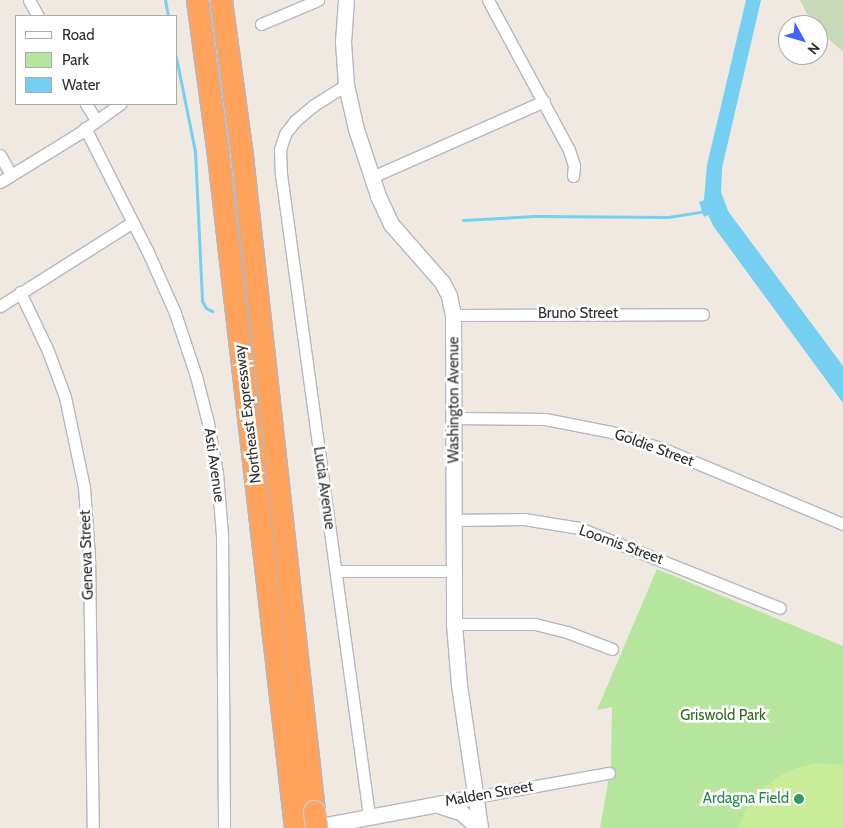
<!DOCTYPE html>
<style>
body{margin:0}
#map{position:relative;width:843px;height:828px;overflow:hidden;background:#efe9e1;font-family:Cabin,sans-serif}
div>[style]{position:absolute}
.green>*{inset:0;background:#b6e59e}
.cemetery>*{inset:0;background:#c8d9b8}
.pitch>*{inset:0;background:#c9ec9a}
.water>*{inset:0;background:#75cff0}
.stream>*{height:3px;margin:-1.5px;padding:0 1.5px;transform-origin:1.5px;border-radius:1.5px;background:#75cff0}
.roads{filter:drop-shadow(1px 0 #b4b7c1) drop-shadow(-1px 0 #b4b7c1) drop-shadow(0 1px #b4b7c1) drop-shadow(0 -1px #b4b7c1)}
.minor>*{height:11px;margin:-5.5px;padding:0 5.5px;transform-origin:5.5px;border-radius:5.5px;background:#fff}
.tertiary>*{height:15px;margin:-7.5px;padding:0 7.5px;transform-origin:7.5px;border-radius:7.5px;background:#fff}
.motorway>*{height:21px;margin:-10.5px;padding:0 10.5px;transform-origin:10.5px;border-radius:10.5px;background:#ffa35c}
.bridges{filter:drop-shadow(1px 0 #c9c9c9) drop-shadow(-1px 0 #c9c9c9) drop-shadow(0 1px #c9c9c9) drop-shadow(0 -1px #c9c9c9)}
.motorway-bridge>*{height:21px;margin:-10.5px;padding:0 10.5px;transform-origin:10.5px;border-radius:10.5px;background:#ffa35c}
.dots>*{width:14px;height:14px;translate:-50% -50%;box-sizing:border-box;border:2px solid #fff;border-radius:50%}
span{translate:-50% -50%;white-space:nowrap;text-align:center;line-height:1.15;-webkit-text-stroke:5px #fff;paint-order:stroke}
.street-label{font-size:15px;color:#2e2e2e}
.park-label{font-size:15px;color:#2c6e1b}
.leisure-label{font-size:15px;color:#27864d}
.right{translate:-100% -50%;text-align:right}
.legend{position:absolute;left:15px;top:15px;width:162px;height:90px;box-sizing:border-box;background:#fff;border:1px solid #ababab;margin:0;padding:6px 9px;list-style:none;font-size:15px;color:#2e2e2e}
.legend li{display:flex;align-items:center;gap:10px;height:25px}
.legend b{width:25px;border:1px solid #ababab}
.north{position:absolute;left:778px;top:15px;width:50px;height:50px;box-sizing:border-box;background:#fff;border:1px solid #ababab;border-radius:50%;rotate:129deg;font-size:14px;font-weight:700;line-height:20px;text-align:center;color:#2e2e2e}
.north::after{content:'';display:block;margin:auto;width:18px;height:22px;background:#4264fb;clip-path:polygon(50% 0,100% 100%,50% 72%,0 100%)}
</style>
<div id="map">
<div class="green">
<i style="clip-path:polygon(657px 569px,843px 646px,843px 828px,600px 828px,611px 766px,612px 707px,597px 710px)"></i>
</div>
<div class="cemetery">
<i style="clip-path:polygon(800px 0,843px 0,843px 52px,818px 29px,818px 25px,812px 24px)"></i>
</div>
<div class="pitch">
<i style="clip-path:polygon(817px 763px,843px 765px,843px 828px,738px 828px,747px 808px,761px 790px,778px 777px,796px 768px)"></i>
</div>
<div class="water">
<i style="clip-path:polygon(746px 0,761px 0,722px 168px,721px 192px,728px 211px,843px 366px,843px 403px,714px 227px,708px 215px,704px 217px,699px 202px,704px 200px,707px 165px)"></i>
</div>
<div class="stream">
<i style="left:165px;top:0;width:16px;rotate:79deg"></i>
<i style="left:176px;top:57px;width:96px;rotate:78.6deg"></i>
<i style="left:195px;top:151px;width:150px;rotate:87.3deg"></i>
<i style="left:202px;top:301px;width:8px;rotate:60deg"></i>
<i style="left:206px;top:308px;width:7px;rotate:27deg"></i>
<i style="left:463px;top:220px;width:72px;rotate:-3.2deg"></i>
<i style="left:535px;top:216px;width:133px;rotate:0.4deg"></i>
<i style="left:668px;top:217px;width:36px;rotate:-9deg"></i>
</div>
<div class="roads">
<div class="minor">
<i style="left:29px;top:0;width:18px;rotate:61deg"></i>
<i style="left:488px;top:0;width:170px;rotate:61.6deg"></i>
<i style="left:569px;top:150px;width:16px;rotate:72deg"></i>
<i style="left:574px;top:165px;width:11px;rotate:95deg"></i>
<i style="left:261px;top:24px;width:62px;rotate:-22.8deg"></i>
<i style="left:346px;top:85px;width:38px;rotate:148deg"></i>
<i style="left:314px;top:105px;width:25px;rotate:140deg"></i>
<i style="left:295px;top:121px;width:16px;rotate:128deg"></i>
<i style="left:285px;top:134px;width:16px;rotate:108deg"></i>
<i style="left:280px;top:149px;width:25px;rotate:88deg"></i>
<i style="left:281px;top:174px;width:640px;rotate:82.19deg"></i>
<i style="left:86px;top:104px;width:19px;rotate:58deg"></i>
<i style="left:85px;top:128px;width:137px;rotate:63.1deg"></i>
<i style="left:147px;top:250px;width:69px;rotate:66deg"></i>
<i style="left:175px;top:313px;width:66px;rotate:71.6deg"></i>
<i style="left:196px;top:376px;width:49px;rotate:75.7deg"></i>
<i style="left:208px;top:423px;width:51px;rotate:79.8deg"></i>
<i style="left:217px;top:473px;width:62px;rotate:85.4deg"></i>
<i style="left:222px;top:535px;width:293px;rotate:89.6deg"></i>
<i style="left:0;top:155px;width:23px;rotate:61deg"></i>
<i style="left:372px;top:177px;width:188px;rotate:-23.8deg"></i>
<i style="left:0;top:182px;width:92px;rotate:-31.6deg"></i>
<i style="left:78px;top:134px;width:52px;rotate:-35.5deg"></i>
<i style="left:20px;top:292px;width:65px;rotate:64.6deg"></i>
<i style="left:48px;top:351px;width:49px;rotate:69.7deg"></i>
<i style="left:65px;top:397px;width:92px;rotate:78.1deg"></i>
<i style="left:84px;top:487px;width:69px;rotate:85.9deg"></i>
<i style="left:89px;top:556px;width:272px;rotate:89.2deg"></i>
<i style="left:0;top:306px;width:157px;rotate:-32.3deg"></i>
<i style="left:453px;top:315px;width:250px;rotate:-0.2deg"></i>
<i style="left:454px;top:418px;width:91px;rotate:0.6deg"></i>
<i style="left:545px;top:419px;width:67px;rotate:11.1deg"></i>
<i style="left:611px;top:432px;width:58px;rotate:18.1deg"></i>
<i style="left:666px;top:450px;width:192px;rotate:22.7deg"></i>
<i style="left:454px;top:520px;width:70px;rotate:-0.8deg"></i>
<i style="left:524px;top:519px;width:56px;rotate:9.3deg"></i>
<i style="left:579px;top:528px;width:216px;rotate:21.7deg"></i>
<i style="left:336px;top:571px;width:118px"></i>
<i style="left:454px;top:624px;width:81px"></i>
<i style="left:535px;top:624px;width:33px;rotate:14deg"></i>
<i style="left:567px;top:632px;width:48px;rotate:20.7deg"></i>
<i style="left:475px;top:797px;width:136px;rotate:-10.2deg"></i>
</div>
<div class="tertiary">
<i style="left:346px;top:0;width:42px;rotate:94.1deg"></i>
<i style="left:343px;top:42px;width:43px;rotate:86deg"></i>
<i style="left:346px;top:85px;width:45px;rotate:77.2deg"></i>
<i style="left:356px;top:129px;width:71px;rotate:71.8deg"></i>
<i style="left:378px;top:196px;width:31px;rotate:65deg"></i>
<i style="left:391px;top:224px;width:77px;rotate:48.7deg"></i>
<i style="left:442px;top:282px;width:16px;rotate:63deg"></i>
<i style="left:449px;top:296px;width:19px;rotate:78deg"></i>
<i style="left:453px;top:315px;width:309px;rotate:89.8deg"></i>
<i style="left:454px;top:624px;width:61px;rotate:85.3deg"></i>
<i style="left:459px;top:685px;width:145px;rotate:81.6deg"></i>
<i style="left:438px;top:805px;width:25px;rotate:18deg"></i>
<i style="left:462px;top:813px;width:22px;rotate:43deg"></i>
<i style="left:310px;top:828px;width:168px;rotate:-10.6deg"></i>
</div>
<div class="motorway">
<i style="left:197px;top:0;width:157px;rotate:82.3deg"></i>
<i style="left:218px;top:156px;width:676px;rotate:83.46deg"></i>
<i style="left:221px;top:0;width:148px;rotate:82.3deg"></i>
<i style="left:241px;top:147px;width:668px;rotate:83.73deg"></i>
</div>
</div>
<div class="bridges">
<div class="motorway-bridge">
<i style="left:314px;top:811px;width:17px;rotate:83deg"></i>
</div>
</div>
<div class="dots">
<i style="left:799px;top:799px;background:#2e9e5b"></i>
</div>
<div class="street-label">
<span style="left:578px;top:314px">Bruno Street</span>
<span style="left:454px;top:400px;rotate:-90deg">Washington Avenue</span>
<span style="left:248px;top:414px;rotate:-97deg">Northeast Expressway</span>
<span style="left:654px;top:448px;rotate:20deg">Goldie Street</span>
<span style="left:214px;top:465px;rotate:82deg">Asti Avenue</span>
<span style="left:324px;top:488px;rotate:82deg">Lucia Avenue</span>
<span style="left:621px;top:545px;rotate:20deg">Loomis Street</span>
<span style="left:87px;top:555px;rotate:-92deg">Geneva Street</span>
<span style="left:489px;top:794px;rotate:-10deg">Malden Street</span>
</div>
<div class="park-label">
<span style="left:723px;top:716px">Griswold Park</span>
</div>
<div class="leisure-label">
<span class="right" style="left:789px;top:799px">Ardagna Field</span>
</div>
<ul class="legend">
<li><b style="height:6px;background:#fff"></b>Road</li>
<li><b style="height:14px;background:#b6e59e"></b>Park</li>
<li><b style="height:14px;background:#75cff0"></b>Water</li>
</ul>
<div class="north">N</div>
</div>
